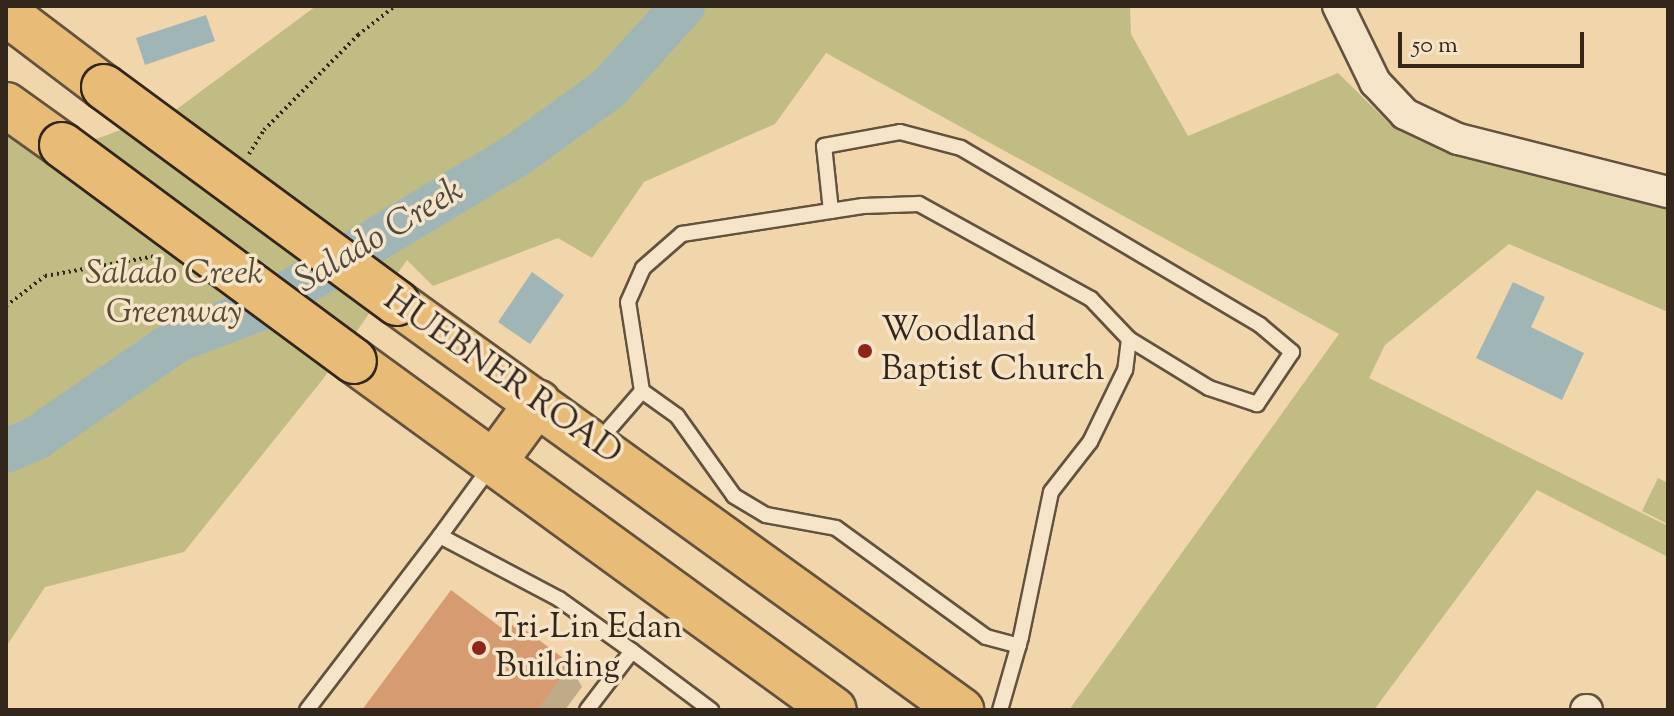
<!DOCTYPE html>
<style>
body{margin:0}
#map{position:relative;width:1674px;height:716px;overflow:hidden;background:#f1d6ac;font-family:"Sorts Mill Goudy",serif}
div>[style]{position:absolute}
.green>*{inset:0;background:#c1bc84}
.water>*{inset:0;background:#a0b6b6}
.shadow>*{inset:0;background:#0003}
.river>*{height:44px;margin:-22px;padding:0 22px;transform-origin:22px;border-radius:22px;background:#a0b6b6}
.building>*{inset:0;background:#d79b71}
.path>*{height:4px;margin-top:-2px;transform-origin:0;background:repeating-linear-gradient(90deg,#33261a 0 2px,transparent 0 6px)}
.roads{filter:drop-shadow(2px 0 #62523e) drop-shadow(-2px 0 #62523e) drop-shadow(0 2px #62523e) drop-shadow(0 -2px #62523e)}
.service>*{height:14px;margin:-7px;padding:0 7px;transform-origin:7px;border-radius:7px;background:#f6e4c9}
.minor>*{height:30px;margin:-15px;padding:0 15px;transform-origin:15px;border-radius:15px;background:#f6e4c9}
.primary>*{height:44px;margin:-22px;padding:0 22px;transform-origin:22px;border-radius:22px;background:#e8bb76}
.bridges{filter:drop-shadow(2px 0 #33261a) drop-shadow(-2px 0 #33261a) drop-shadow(0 2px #33261a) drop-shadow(0 -2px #33261a)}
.primary-bridge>*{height:44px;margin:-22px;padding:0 22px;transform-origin:22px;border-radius:22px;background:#e8bb76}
.dots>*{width:22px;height:22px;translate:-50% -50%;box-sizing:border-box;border:4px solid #f6e4c9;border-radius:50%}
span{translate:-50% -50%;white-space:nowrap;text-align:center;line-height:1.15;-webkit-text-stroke:7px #f6e4c9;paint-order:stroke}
.park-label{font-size:34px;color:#564c34;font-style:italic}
.poi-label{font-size:34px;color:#33261a}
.left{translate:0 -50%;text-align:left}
.street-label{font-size:34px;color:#33261a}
.water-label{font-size:36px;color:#4e4a41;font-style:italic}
.frame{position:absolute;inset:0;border:8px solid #33261a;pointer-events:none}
.scale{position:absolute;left:1398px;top:32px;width:186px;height:36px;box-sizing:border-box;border:4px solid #33261a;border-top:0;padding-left:10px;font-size:24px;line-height:28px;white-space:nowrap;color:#33261a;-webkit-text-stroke:6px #f6e4c9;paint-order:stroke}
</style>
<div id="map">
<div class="green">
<i style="clip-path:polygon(316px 6px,1130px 6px,1131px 34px,1188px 136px,1338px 73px,1389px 123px,1459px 148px,1668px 201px,1668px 312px,1509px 244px,1385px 345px,1369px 378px,1668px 526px,1668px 557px,1537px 490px,1374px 710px,1069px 710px,1339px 334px,826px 53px,775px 124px,644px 182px,592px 258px,558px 238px,433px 286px,407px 260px,323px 379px,184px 552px,45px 587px,6px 647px,6px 132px,45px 158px,177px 109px)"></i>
<i style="clip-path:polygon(1658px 478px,1668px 483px,1668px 524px,1642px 511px)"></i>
</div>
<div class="water">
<i style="clip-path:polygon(206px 15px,215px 41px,145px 65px,136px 38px)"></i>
<i style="clip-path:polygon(532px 272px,564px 295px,530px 344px,498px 322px)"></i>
<i style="clip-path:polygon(1513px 282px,1545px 297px,1531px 327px,1584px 353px,1562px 400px,1476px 358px)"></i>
</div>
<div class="shadow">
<i style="clip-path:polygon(508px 635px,570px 665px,582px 687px,565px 710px,365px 710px)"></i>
</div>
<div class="river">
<i style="left:6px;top:451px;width:33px;rotate:-23deg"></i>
<i style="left:36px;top:438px;width:173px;rotate:-34.6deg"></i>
<i style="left:178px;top:340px;width:90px;rotate:-20.9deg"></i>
<i style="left:262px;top:308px;width:297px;rotate:-31deg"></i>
<i style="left:517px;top:155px;width:112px;rotate:-36deg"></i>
<i style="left:608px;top:89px;width:112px;rotate:-47.9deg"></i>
</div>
<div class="building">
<i style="clip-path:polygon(451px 590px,507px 632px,515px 622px,571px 664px,537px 710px,362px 710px)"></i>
</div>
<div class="path">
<i style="left:249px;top:154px;width:28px;rotate:-58deg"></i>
<i style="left:264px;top:130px;width:134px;rotate:-45.3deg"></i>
<i style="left:358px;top:35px;width:47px;rotate:-38.1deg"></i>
<i style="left:6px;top:306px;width:49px;rotate:-37.6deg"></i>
<i style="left:45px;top:276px;width:113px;rotate:-10.2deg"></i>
</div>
<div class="roads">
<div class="service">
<i style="left:831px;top:211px;width:65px;rotate:-96.1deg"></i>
<i style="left:824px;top:146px;width:77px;rotate:-10.4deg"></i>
<i style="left:900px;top:132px;width:63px;rotate:14.7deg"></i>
<i style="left:961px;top:148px;width:347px;rotate:30.6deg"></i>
<i style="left:1260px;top:325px;width:42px;rotate:40.2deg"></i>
<i style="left:1292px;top:352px;width:63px;rotate:123.9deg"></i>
<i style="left:1257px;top:404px;width:51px;rotate:-161.6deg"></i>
<i style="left:1209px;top:388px;width:94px;rotate:-148.5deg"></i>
<i style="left:642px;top:391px;width:43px;rotate:35.5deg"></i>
<i style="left:677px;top:416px;width:98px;rotate:54.5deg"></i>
<i style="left:734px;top:496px;width:37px;rotate:31deg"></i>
<i style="left:766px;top:515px;width:71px;rotate:10.5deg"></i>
<i style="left:836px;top:528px;width:185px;rotate:36deg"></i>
<i style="left:986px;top:637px;width:34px;rotate:15deg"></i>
<i style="left:597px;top:443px;width:69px;rotate:-49.1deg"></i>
<i style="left:642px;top:391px;width:90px;rotate:-98.9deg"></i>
<i style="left:628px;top:302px;width:37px;rotate:-66deg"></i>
<i style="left:643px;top:268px;width:52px;rotate:-41.1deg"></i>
<i style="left:682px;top:234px;width:183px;rotate:-8.8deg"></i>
<i style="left:863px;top:206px;width:56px;rotate:-2deg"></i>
<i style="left:919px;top:204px;width:196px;rotate:28.9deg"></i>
<i style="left:1091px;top:299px;width:55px;rotate:46.5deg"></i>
<i style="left:1129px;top:339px;width:31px;rotate:97deg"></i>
<i style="left:1125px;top:370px;width:80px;rotate:115.9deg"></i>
<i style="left:1090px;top:442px;width:63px;rotate:128deg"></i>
<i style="left:1051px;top:492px;width:148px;rotate:101.7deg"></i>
<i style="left:1021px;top:637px;width:76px;rotate:106deg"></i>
<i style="left:491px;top:466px;width:87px;rotate:126.1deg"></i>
<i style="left:440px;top:536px;width:135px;rotate:27.9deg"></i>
<i style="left:559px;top:599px;width:90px;rotate:35.5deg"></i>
<i style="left:307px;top:710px;width:219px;rotate:-52.6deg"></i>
<i style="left:587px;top:710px;width:74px;rotate:-52.7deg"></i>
<i style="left:632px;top:651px;width:99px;rotate:36.8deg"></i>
</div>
<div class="minor">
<i style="left:1338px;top:6px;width:85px;rotate:64deg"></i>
<i style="left:1375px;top:82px;width:44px;rotate:46.8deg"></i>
<i style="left:1405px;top:114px;width:59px;rotate:25.3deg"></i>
<i style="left:1458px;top:139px;width:217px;rotate:14.2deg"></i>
<i style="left:1586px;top:710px;width:1px"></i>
</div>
<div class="primary">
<i style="left:6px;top:13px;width:123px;rotate:37.1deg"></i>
<i style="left:6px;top:105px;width:69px;rotate:35.5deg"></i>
<i style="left:397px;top:303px;width:696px;rotate:35.82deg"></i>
<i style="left:354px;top:361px;width:593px;rotate:36.02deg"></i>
<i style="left:494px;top:462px;width:74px;rotate:-53.7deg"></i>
</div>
</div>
<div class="bridges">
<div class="primary-bridge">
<i style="left:104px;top:87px;width:364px;rotate:36.4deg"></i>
<i style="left:62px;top:145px;width:363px;rotate:36.5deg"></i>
</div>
</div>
<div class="dots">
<i style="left:865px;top:351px;background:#8f2418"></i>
<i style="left:479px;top:648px;background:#8f2418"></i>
</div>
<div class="park-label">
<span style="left:174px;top:294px">Salado Creek<br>Greenway</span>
</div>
<div class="poi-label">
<span class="left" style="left:881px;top:351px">Woodland<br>Baptist Church</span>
<span class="left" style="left:495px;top:648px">Tri-Lin Edan<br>Building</span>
</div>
<div class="street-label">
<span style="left:502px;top:377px;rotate:35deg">HUEBNER ROAD</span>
</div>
<div class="water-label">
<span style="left:380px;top:237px;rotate:-31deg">Salado Creek</span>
</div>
<div class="frame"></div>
<div class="scale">50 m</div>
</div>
